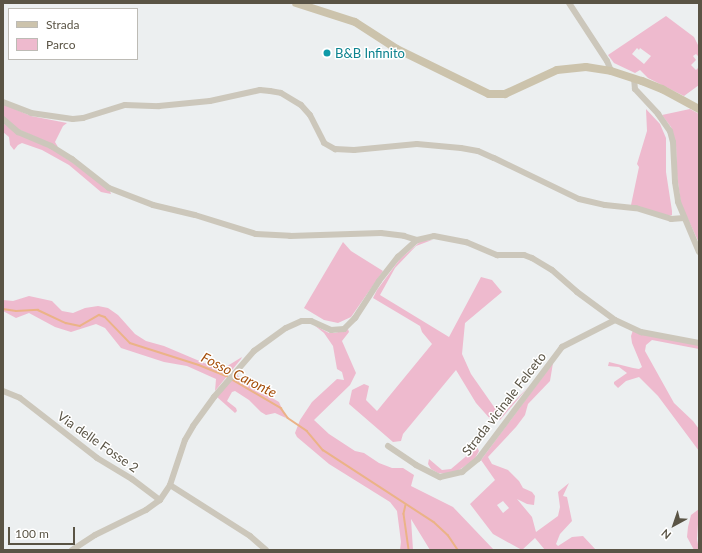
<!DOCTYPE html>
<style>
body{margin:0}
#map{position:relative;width:702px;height:553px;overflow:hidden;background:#eceff0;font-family:Lato,sans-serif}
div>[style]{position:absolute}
.green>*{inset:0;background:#eebace}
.stream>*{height:1.5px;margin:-0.75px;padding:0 0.75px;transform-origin:0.75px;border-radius:0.75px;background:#ebb387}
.minor>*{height:6px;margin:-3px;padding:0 3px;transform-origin:3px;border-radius:3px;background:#ccc7bb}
.major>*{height:8px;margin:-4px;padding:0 4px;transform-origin:4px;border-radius:4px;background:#ccc3ac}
.dots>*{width:11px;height:11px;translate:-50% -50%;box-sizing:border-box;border:2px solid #fff;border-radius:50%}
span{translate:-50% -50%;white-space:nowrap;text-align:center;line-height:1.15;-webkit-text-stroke:3px #fff;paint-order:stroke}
.culture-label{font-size:13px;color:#0d838f}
.left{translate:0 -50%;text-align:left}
.street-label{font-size:13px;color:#5a5445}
.water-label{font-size:14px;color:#a6500c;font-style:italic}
.frame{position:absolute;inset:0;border:4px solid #5a5445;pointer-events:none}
.legend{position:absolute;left:8px;top:8px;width:130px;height:52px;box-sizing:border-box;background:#fff;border:1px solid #bdbbb5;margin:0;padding:5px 7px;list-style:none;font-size:12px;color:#5a5445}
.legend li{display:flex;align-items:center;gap:8px;height:20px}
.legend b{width:20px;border:1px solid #bdbbb5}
.north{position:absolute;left:654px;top:505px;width:40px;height:40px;-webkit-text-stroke:3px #fff;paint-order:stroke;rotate:220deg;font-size:11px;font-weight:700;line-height:16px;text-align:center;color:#5a5445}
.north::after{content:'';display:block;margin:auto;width:14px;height:18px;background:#5a5445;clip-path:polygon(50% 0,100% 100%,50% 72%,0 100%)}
.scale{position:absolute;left:8px;top:527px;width:67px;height:18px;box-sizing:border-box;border:2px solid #5a5445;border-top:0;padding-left:5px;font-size:12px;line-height:14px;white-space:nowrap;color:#5a5445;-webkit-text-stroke:3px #fff;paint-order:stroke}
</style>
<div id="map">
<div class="green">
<i style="clip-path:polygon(evenodd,666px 16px,694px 37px,699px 47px,699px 57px,696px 54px,693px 56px,696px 60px,691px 65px,696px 70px,699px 67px,699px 85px,684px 96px,648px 78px,640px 70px,635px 73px,614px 63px,608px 55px,666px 16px,637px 48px,639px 50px,640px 48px,651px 56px,644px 64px,632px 54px,637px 48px)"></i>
<i style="clip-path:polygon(3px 104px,31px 116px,67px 123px,63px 126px,55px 142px,58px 147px,18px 129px,3px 116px)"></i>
<i style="clip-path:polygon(646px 109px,660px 124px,666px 138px,666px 172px,672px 211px,672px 215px,668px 216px,631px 205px,639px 167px,637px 164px,647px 131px)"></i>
<i style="clip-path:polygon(690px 109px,699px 114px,699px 243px,681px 204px,677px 175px,676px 145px,671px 127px,662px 115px)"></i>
<i style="clip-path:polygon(3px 123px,15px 132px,49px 147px,73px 163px,110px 191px,111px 194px,101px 192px,69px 165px,42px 150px,22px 143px,18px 145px,14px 150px,10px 145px,9px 137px,3px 132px)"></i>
<i style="clip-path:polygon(432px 240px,416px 246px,395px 268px,380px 295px,449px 337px,481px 277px,492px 280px,502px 292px,465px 323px,462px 354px,471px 374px,499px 414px,511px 405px,530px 385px,500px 420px,492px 421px,476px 403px,456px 370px,403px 434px,401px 441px,393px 442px,349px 404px,352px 390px,364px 384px,369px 386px,366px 400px,377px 411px,432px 344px,422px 332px,420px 326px,373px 298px,377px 290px,400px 259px,421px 241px)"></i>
<i style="clip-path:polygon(343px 242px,351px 251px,383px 271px,351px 317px,338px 323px,324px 320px,304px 308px)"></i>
<i style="clip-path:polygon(29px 296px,52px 301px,62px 311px,73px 313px,85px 308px,98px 306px,108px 308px,118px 315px,135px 334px,146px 341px,164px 346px,216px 368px,224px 368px,242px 357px,241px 359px,215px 391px,216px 379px,187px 366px,164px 362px,121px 348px,105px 328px,96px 324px,71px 332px,55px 327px,29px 313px,16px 318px,3px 311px,3px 300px,13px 301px)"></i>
<i style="clip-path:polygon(314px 325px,329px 333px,335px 333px,348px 329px,349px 332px,342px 341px,356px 373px,350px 385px,314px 420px,329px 434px,355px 451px,364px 453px,379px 463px,392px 468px,403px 468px,414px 475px,411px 486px,453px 507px,494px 550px,430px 550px,411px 519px,413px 550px,400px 550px,401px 542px,397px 511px,390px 502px,329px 464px,297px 437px,295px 433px,300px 420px,312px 402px,337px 379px,344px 380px,342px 372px,337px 369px,333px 346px,324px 333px)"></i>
<i style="clip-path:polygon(633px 330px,699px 345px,699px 349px,652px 340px,646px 345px,645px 351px,674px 403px,693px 421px,699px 429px,699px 451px,658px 396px,639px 377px,626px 381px,618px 388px,614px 384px,614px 382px,627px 373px,619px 367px,608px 366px,609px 362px,633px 368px,639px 369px,642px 367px,632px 343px,631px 336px)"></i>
<i style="clip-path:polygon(evenodd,553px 363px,550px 381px,528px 404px,525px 415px,516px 427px,488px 457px,492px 464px,508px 470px,519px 481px,523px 488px,532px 492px,535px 496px,534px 505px,527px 504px,517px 499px,532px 517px,536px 532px,558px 516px,560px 507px,558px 492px,569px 483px,563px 496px,567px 497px,572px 521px,560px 534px,556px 544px,558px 546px,572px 537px,583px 536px,596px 550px,545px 550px,535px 538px,522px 550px,493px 534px,470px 504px,495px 480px,481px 460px,553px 363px,503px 501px,509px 508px,503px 513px,497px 505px,503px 501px)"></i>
<i style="clip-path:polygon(236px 374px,246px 383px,279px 402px,286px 418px,275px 413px,266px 415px,261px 412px,249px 400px,235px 391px,232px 392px,227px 401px,236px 408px,237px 411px,235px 413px,217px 397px)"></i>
<i style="clip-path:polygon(477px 447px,479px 451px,474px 460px,456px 472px,446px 474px,438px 473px,431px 469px,428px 464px,429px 459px,442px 470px,451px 469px)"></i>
<i style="clip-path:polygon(699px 509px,697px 539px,699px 550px,694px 550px,687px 537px,688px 527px,691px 515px)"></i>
</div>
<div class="stream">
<i style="left:3px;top:309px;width:13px;rotate:9deg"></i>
<i style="left:16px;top:311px;width:22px;rotate:-3deg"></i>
<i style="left:38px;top:310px;width:31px;rotate:25deg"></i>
<i style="left:66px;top:323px;width:14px;rotate:12deg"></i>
<i style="left:80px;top:326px;width:22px;rotate:-30deg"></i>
<i style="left:99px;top:315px;width:6px;rotate:18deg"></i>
<i style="left:105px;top:317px;width:36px;rotate:46deg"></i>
<i style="left:130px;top:343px;width:72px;rotate:17.7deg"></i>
<i style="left:199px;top:365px;width:31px;rotate:22deg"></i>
<i style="left:233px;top:380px;width:56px;rotate:30.3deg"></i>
<i style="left:281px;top:408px;width:12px;rotate:55deg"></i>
<i style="left:288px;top:418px;width:23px;rotate:34deg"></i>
<i style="left:307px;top:431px;width:25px;rotate:50deg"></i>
<i style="left:323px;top:450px;width:132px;rotate:33deg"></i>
<i style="left:434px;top:522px;width:19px;rotate:43deg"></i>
<i style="left:448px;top:535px;width:18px;rotate:56deg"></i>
<i style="left:406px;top:505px;width:9px;rotate:103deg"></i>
<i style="left:404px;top:514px;width:36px;rotate:82deg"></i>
</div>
<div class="minor">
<i style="left:569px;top:3px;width:69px;rotate:56.8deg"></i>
<i style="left:607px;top:61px;width:11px;rotate:68deg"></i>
<i style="left:634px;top:78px;width:11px;rotate:85deg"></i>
<i style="left:635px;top:89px;width:34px;rotate:47deg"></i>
<i style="left:658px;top:114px;width:21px;rotate:55deg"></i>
<i style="left:670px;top:131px;width:11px;rotate:75deg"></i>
<i style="left:673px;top:142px;width:40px;rotate:87.1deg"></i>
<i style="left:675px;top:182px;width:20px;rotate:81deg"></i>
<i style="left:678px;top:202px;width:54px;rotate:67.2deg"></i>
<i style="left:3px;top:102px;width:30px;rotate:21deg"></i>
<i style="left:31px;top:113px;width:42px;rotate:8.1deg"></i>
<i style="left:73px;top:119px;width:10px;rotate:-6deg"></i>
<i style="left:83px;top:118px;width:44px;rotate:-17.2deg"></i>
<i style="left:125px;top:105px;width:34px;rotate:2deg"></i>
<i style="left:159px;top:106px;width:51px;rotate:-5.6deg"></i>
<i style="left:210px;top:101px;width:51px;rotate:-12.4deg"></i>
<i style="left:260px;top:90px;width:10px;rotate:6deg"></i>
<i style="left:270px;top:91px;width:11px;rotate:10deg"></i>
<i style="left:281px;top:93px;width:23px;rotate:31deg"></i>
<i style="left:301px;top:105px;width:13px;rotate:48deg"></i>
<i style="left:310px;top:115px;width:31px;rotate:63deg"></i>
<i style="left:324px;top:143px;width:13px;rotate:29deg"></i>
<i style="left:335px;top:149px;width:19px;rotate:3deg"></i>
<i style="left:354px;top:150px;width:63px;rotate:-5.4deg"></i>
<i style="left:417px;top:144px;width:44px;rotate:5.2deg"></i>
<i style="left:461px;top:148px;width:17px;rotate:10deg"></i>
<i style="left:478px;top:151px;width:17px;rotate:24deg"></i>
<i style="left:494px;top:158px;width:94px;rotate:25.8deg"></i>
<i style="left:579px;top:199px;width:27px;rotate:13deg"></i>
<i style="left:605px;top:205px;width:31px;rotate:6deg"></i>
<i style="left:636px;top:208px;width:37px;rotate:17deg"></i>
<i style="left:671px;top:219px;width:13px;rotate:-4deg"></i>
<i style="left:3px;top:119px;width:20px;rotate:41deg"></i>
<i style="left:18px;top:132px;width:36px;rotate:23deg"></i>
<i style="left:51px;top:146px;width:25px;rotate:32deg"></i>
<i style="left:72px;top:159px;width:47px;rotate:38.1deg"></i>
<i style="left:109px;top:188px;width:47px;rotate:21.1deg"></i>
<i style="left:153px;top:205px;width:43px;rotate:13.4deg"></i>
<i style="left:195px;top:215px;width:64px;rotate:17.3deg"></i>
<i style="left:256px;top:234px;width:34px;rotate:3deg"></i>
<i style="left:290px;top:236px;width:91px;rotate:-1.9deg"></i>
<i style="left:381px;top:233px;width:23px;rotate:7deg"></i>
<i style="left:404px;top:236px;width:14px;rotate:17deg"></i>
<i style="left:3px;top:391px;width:18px;rotate:22deg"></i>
<i style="left:20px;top:398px;width:98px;rotate:37.9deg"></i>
<i style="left:97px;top:458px;width:41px;rotate:31deg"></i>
<i style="left:132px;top:479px;width:35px;rotate:37deg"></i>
<i style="left:388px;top:446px;width:34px;rotate:34deg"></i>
<i style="left:416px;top:465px;width:27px;rotate:27deg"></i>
<i style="left:440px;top:477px;width:23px;rotate:-13deg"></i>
<i style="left:462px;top:472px;width:21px;rotate:-39deg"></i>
<i style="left:478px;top:459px;width:140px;rotate:-53.1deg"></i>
<i style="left:562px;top:347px;width:59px;rotate:-27deg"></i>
<i style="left:170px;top:485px;width:95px;rotate:32.5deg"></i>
<i style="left:250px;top:536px;width:21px;rotate:41deg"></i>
<i style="left:72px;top:550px;width:27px;rotate:-33deg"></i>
<i style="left:95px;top:535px;width:57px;rotate:-26.1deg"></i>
<i style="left:146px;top:510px;width:17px;rotate:-36deg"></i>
<i style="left:160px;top:500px;width:18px;rotate:-56deg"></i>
<i style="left:170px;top:485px;width:47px;rotate:-71.6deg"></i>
<i style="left:185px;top:440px;width:16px;rotate:-60deg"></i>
<i style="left:193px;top:426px;width:36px;rotate:-54deg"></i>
<i style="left:214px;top:397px;width:61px;rotate:-49deg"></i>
<i style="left:254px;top:351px;width:39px;rotate:-36deg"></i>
<i style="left:286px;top:328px;width:17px;rotate:-24deg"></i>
<i style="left:302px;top:321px;width:9px"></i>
<i style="left:311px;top:321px;width:22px;rotate:24deg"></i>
<i style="left:331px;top:330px;width:13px;rotate:-4deg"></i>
<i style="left:344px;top:329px;width:16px;rotate:-45deg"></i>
<i style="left:355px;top:318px;width:44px;rotate:-57deg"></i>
<i style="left:379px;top:281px;width:31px;rotate:-52deg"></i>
<i style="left:398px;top:257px;width:25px;rotate:-42deg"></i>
<i style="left:417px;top:240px;width:17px;rotate:-13deg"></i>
<i style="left:434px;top:236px;width:33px;rotate:11deg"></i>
<i style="left:466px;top:242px;width:34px;rotate:23deg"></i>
<i style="left:497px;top:255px;width:27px"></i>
<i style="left:524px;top:255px;width:9px;rotate:21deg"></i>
<i style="left:532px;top:258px;width:23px;rotate:31deg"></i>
<i style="left:552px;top:270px;width:33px;rotate:41deg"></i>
<i style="left:577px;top:292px;width:47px;rotate:36.4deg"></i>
<i style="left:615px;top:320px;width:29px;rotate:25deg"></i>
<i style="left:641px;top:332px;width:59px;rotate:10.7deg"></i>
</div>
<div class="major">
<i style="left:296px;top:3px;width:62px;rotate:17.9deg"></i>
<i style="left:355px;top:22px;width:50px;rotate:32.7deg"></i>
<i style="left:397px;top:49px;width:102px;rotate:26.1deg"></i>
<i style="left:489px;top:94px;width:16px"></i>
<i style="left:505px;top:94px;width:57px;rotate:-24.8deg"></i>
<i style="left:557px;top:70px;width:29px;rotate:-6deg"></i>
<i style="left:586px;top:67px;width:25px;rotate:9deg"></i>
<i style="left:611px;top:71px;width:33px;rotate:18deg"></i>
<i style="left:642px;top:81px;width:22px;rotate:22deg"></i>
<i style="left:662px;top:89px;width:42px;rotate:28.4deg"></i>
</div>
<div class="dots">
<i style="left:327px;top:53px;background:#0f9aa8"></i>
</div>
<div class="culture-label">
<span class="left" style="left:335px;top:53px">B&amp;B Infinito</span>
</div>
<div class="street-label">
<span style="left:504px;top:404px;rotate:-52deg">Strada vicinale Felceto</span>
<span style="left:98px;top:442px;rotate:35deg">Via delle Fosse 2</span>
</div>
<div class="water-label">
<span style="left:239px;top:375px;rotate:27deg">Fosso Caronte</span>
</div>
<div class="frame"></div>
<ul class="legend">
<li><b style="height:5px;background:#ccc3ac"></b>Strada</li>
<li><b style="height:11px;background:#eebace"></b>Parco</li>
</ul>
<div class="north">N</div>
<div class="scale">100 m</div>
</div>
